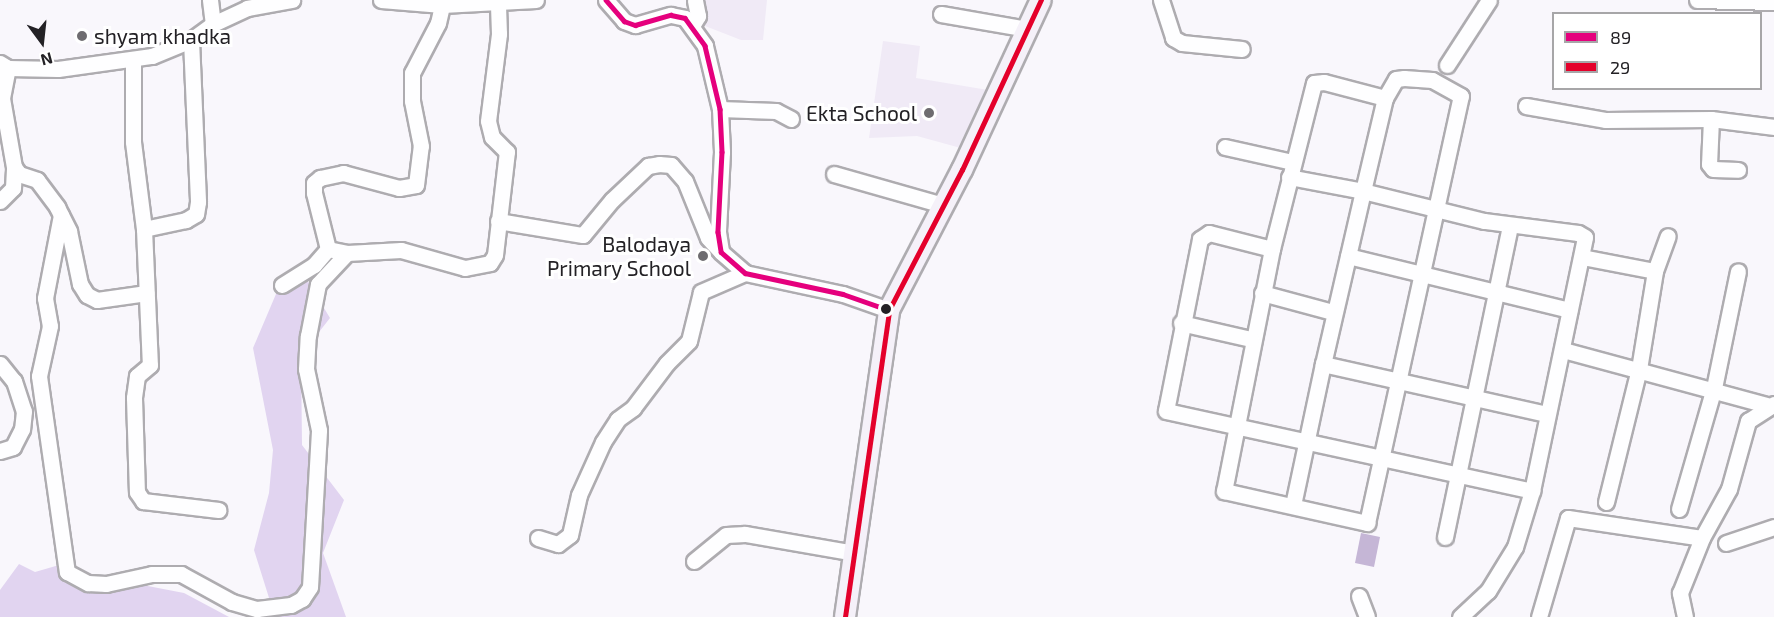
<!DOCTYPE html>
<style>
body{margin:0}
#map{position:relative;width:1774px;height:617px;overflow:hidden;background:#f9f7fc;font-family:"Exo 2",sans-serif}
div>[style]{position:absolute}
.built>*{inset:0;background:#f0eaf6}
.forest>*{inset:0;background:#e1d4f0}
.water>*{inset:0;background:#c5b6d6}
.roads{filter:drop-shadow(2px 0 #aeacb0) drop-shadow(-2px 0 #aeacb0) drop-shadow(0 2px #aeacb0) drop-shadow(0 -2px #aeacb0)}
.minor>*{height:15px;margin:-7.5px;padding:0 7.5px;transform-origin:7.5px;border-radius:7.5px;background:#fefeff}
.major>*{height:20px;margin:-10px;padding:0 10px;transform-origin:10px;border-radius:10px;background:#f5f1f9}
.bus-1>*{height:4.5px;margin:-2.25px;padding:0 2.25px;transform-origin:2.25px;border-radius:2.25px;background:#e5007d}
.bus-2>*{height:4.5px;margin:-2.25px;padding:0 2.25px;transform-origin:2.25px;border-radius:2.25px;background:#e4002b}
.dots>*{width:16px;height:16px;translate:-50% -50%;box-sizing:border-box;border:3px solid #fff;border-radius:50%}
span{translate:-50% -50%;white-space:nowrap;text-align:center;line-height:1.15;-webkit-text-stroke:6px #fff;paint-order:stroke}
.poi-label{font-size:21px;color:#232125}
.left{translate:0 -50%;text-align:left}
.right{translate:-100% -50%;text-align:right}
.legend{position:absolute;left:1552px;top:12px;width:210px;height:78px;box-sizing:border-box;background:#fff;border:2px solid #a7a6a8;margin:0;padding:8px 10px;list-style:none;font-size:18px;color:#232125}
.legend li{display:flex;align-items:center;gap:12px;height:30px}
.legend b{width:30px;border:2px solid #a7a6a8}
.north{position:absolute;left:12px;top:12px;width:60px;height:60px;-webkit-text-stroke:4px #fff;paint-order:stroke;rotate:165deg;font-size:16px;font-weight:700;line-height:24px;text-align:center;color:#232125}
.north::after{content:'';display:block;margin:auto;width:21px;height:27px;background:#232125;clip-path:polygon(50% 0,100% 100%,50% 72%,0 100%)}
</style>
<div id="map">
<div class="built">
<i style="clip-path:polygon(696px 0,767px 0,763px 40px,741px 40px,700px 24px)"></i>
<i style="clip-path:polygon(883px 41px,920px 46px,916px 78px,994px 91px,968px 150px,917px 136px,869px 138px)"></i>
</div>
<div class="forest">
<i style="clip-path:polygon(307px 280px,330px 318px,301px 355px,302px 445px,344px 500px,323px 553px,346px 617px,275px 617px,254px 550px,269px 493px,273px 450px,253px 348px,276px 294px)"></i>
<i style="clip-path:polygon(66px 563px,96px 576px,184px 593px,229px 617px,0 617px,0 590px,19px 564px,35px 572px)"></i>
</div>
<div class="water">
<i style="clip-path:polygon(1361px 533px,1380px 537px,1374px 567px,1355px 563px)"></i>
</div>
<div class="roads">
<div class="minor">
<i style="left:210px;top:0;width:24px;rotate:83deg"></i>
<i style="left:381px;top:0;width:61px;rotate:4.7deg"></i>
<i style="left:442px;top:5px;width:94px;rotate:-3deg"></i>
<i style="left:606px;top:0;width:28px;rotate:49deg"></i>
<i style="left:624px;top:21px;width:12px;rotate:20deg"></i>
<i style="left:635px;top:25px;width:37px;rotate:-16deg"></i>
<i style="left:671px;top:15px;width:14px;rotate:12deg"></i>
<i style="left:685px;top:18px;width:34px;rotate:54deg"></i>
<i style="left:705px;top:46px;width:65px;rotate:76.6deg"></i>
<i style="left:720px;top:109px;width:43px;rotate:87.3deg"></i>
<i style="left:722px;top:152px;width:80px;rotate:92.9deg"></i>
<i style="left:718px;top:232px;width:20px;rotate:81deg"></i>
<i style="left:721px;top:252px;width:32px;rotate:41deg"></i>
<i style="left:745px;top:273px;width:100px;rotate:12.1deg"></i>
<i style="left:843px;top:294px;width:49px;rotate:19.2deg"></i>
<i style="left:1161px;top:0;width:40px;rotate:72deg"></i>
<i style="left:1173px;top:38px;width:10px;rotate:29deg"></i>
<i style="left:1182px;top:43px;width:60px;rotate:5.7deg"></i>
<i style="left:1697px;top:0;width:77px;rotate:1.5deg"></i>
<i style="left:941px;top:14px;width:87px;rotate:9.9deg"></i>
<i style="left:692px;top:26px;width:12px;rotate:-59deg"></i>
<i style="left:698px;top:16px;width:16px;rotate:-101deg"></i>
<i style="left:191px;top:40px;width:162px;rotate:87.5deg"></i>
<i style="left:198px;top:202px;width:12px;rotate:99deg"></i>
<i style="left:196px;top:214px;width:12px;rotate:149deg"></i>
<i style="left:186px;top:220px;width:43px;rotate:167.9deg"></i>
<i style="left:144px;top:229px;width:136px;rotate:87.5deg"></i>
<i style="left:150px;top:365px;width:17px;rotate:140deg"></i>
<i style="left:137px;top:376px;width:22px;rotate:98deg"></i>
<i style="left:134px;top:398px;width:94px;rotate:88.2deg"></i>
<i style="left:137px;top:492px;width:11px;rotate:56deg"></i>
<i style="left:143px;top:501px;width:76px;rotate:6.8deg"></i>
<i style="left:133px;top:59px;width:83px;rotate:90deg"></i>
<i style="left:133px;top:142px;width:88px;rotate:82.8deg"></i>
<i style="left:0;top:63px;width:9px;rotate:32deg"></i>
<i style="left:8px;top:68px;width:50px;rotate:1.1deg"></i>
<i style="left:58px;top:69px;width:95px;rotate:-7.9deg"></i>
<i style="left:152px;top:56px;width:42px;rotate:-22.3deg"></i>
<i style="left:191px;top:40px;width:27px;rotate:-36deg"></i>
<i style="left:213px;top:24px;width:38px;rotate:-25deg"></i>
<i style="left:247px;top:8px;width:46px;rotate:-10.1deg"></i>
<i style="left:1447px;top:65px;width:77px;rotate:-57.1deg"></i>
<i style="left:1526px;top:106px;width:80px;rotate:10deg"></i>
<i style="left:1605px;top:120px;width:106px;rotate:-0.5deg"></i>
<i style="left:1711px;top:119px;width:64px;rotate:7.2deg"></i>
<i style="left:720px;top:109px;width:56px;rotate:2deg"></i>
<i style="left:776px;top:111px;width:17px;rotate:28deg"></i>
<i style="left:1711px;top:119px;width:45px;rotate:92.5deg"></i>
<i style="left:1709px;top:164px;width:6px;rotate:51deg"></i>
<i style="left:1713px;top:169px;width:25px;rotate:2deg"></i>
<i style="left:1225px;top:147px;width:69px;rotate:12.6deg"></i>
<i style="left:14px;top:167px;width:9px;rotate:54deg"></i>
<i style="left:19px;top:174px;width:19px;rotate:18deg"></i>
<i style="left:37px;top:180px;width:34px;rotate:53deg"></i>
<i style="left:57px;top:207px;width:27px;rotate:63deg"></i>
<i style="left:69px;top:231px;width:54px;rotate:78.3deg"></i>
<i style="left:80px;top:284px;width:13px;rotate:58deg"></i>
<i style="left:87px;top:295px;width:11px;rotate:27deg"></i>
<i style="left:97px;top:300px;width:50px;rotate:-8deg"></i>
<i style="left:834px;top:174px;width:113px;rotate:15.9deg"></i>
<i style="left:1289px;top:177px;width:75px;rotate:10.7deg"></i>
<i style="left:1363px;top:191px;width:178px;rotate:103deg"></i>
<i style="left:0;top:201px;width:18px;rotate:-45deg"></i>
<i style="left:13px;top:188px;width:21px;rotate:-87deg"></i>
<i style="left:14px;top:167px;width:70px;rotate:-99.9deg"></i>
<i style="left:2px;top:98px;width:31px;rotate:-79deg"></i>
<i style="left:61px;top:215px;width:85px;rotate:100.9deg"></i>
<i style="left:45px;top:298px;width:28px;rotate:80deg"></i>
<i style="left:50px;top:326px;width:51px;rotate:102.4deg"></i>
<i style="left:39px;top:376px;width:198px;rotate:81.9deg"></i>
<i style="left:67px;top:572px;width:24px;rotate:28deg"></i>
<i style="left:88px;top:583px;width:18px;rotate:3deg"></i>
<i style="left:106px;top:584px;width:47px;rotate:-12.3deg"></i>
<i style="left:152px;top:574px;width:29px"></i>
<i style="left:181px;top:574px;width:58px;rotate:28.8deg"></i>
<i style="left:232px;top:602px;width:26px;rotate:16deg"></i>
<i style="left:257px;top:609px;width:34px;rotate:-7deg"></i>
<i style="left:291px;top:605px;width:13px;rotate:-29deg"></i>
<i style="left:302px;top:599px;width:14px;rotate:-56deg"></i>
<i style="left:310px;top:587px;width:157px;rotate:-86.7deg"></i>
<i style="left:319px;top:430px;width:62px;rotate:-102deg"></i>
<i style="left:306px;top:369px;width:33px;rotate:-87deg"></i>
<i style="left:308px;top:336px;width:53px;rotate:-79.1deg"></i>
<i style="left:318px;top:284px;width:42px;rotate:-46.9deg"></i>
<i style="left:498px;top:221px;width:86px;rotate:9.4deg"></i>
<i style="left:583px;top:235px;width:45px;rotate:-50.4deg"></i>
<i style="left:612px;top:200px;width:50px;rotate:-43.4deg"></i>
<i style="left:648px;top:166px;width:11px;rotate:-10deg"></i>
<i style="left:659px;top:164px;width:12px;rotate:5deg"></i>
<i style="left:671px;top:165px;width:21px;rotate:49deg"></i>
<i style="left:685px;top:181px;width:61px;rotate:68deg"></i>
<i style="left:708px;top:238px;width:19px;rotate:47deg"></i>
<i style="left:328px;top:249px;width:19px;rotate:12deg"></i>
<i style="left:347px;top:253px;width:54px;rotate:-3.2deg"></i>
<i style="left:401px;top:250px;width:66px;rotate:15.7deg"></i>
<i style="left:465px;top:268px;width:25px;rotate:-11deg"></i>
<i style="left:490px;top:263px;width:9px;rotate:-58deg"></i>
<i style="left:495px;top:255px;width:104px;rotate:-83.4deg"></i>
<i style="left:507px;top:152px;width:21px;rotate:-135deg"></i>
<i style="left:492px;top:137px;width:16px;rotate:-104deg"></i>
<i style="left:488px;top:121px;width:88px;rotate:-82.8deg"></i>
<i style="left:499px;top:34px;width:30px;rotate:-92deg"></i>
<i style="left:1272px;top:249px;width:247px;rotate:101.2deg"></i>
<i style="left:1224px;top:491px;width:147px;rotate:12.6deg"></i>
<i style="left:1367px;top:523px;width:437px;rotate:-77.6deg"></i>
<i style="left:1461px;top:96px;width:33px;rotate:-151deg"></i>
<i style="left:1432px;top:80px;width:28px;rotate:-176deg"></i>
<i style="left:1404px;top:78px;width:8px;rotate:173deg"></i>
<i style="left:1396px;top:79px;width:22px;rotate:120deg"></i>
<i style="left:1348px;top:256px;width:228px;rotate:13.7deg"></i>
<i style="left:1582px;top:257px;width:74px;rotate:10.9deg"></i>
<i style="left:282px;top:285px;width:38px;rotate:-32deg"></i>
<i style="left:314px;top:265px;width:21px;rotate:-49deg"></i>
<i style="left:328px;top:249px;width:58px;rotate:-104deg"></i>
<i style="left:314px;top:193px;width:10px;rotate:-90deg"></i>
<i style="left:314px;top:183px;width:8px;rotate:-40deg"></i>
<i style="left:320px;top:178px;width:24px;rotate:-12deg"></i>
<i style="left:343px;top:173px;width:58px;rotate:15deg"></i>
<i style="left:399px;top:188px;width:17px;rotate:-10deg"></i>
<i style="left:416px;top:185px;width:39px;rotate:-83deg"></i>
<i style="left:421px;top:146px;width:46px;rotate:-101.3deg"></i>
<i style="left:412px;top:101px;width:28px;rotate:-90deg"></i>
<i style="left:412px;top:73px;width:56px;rotate:-62.5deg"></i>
<i style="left:438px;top:23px;width:18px;rotate:-77deg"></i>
<i style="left:1262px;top:293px;width:73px;rotate:15deg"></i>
<i style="left:1181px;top:323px;width:72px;rotate:12.9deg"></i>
<i style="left:1563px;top:350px;width:211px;rotate:15.1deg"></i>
<i style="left:0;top:364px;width:22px;rotate:51deg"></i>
<i style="left:14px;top:381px;width:32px;rotate:72deg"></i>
<i style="left:24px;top:411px;width:18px;rotate:96deg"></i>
<i style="left:22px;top:429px;width:20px;rotate:117deg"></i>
<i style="left:13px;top:447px;width:14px;rotate:163deg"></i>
<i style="left:1606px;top:502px;width:137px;rotate:-76.1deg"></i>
<i style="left:1639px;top:369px;width:99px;rotate:-80.7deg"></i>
<i style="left:1655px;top:271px;width:37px;rotate:-70deg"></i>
<i style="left:1293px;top:505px;width:144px;rotate:-78deg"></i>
<i style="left:1323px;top:364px;width:229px;rotate:12.6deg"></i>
<i style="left:1679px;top:509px;width:126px;rotate:-73.9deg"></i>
<i style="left:1714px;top:388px;width:119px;rotate:-78.4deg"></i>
<i style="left:1445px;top:537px;width:318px;rotate:-78.2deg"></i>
<i style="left:538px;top:538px;width:21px;rotate:17deg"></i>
<i style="left:558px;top:544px;width:15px;rotate:-37deg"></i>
<i style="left:570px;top:535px;width:41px;rotate:-77.3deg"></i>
<i style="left:579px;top:495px;width:58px;rotate:-65.6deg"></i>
<i style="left:603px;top:442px;width:27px;rotate:-57deg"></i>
<i style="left:618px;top:419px;width:19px;rotate:-36deg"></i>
<i style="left:633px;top:408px;width:56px;rotate:-52.9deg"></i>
<i style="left:667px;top:363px;width:31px;rotate:-45deg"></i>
<i style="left:689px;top:341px;width:50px;rotate:-76.2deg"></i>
<i style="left:701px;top:292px;width:48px;rotate:-23.4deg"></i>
<i style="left:1726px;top:543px;width:51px;rotate:-18.4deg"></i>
<i style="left:694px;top:561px;width:41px;rotate:-39.1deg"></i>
<i style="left:726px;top:535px;width:19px;rotate:-3deg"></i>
<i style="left:745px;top:534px;width:112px;rotate:9.8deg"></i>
<i style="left:1359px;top:596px;width:22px;rotate:69deg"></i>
<i style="left:1460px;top:617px;width:38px;rotate:-43deg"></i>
<i style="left:1488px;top:591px;width:52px;rotate:-58.5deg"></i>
<i style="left:1515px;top:547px;width:59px;rotate:-73.1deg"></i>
<i style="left:1532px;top:491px;width:259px;rotate:-78.2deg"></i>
<i style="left:1585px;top:237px;width:8px;rotate:-150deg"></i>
<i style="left:1578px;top:233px;width:95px;rotate:-172.7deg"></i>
<i style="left:1484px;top:221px;width:125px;rotate:-166.1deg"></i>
<i style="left:1363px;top:191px;width:96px;rotate:-76.7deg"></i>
<i style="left:1385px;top:98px;width:63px;rotate:-165.3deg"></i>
<i style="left:1324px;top:82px;width:10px;rotate:174deg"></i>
<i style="left:1314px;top:83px;width:171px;rotate:104.2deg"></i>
<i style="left:1272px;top:249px;width:65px;rotate:-165.7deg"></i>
<i style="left:1209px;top:233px;width:11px;rotate:146deg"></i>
<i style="left:1200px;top:239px;width:175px;rotate:101.2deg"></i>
<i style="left:1166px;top:411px;width:375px;rotate:12.3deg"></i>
<i style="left:1539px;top:617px;width:103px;rotate:-73.7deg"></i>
<i style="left:1568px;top:518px;width:135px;rotate:8.5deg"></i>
<i style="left:1702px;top:538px;width:56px;rotate:-61.1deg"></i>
<i style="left:1729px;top:489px;width:71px;rotate:-74.4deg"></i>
<i style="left:1748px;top:421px;width:31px;rotate:-33deg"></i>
<i style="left:1685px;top:617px;width:25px;rotate:-102deg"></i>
<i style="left:1680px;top:593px;width:59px;rotate:-68.2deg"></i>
</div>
<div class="major">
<i style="left:845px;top:617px;width:310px;rotate:-81.8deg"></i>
<i style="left:889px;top:310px;width:158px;rotate:-62.5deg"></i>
<i style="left:962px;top:170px;width:187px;rotate:-65.1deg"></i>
</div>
</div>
<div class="bus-1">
<i style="left:606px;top:0;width:28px;rotate:49deg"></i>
<i style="left:624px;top:21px;width:12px;rotate:20deg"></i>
<i style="left:635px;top:25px;width:37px;rotate:-16deg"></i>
<i style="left:671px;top:15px;width:14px;rotate:12deg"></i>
<i style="left:685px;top:18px;width:34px;rotate:54deg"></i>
<i style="left:705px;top:46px;width:65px;rotate:76.6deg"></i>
<i style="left:720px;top:109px;width:43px;rotate:87.3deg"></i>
<i style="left:722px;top:152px;width:80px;rotate:92.9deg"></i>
<i style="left:718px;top:232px;width:20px;rotate:81deg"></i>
<i style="left:721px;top:252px;width:32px;rotate:41deg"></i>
<i style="left:745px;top:273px;width:100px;rotate:12.1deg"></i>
<i style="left:843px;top:294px;width:49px;rotate:19.2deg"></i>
</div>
<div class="bus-2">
<i style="left:845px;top:617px;width:310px;rotate:-81.8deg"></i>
<i style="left:889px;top:310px;width:158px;rotate:-62.5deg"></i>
<i style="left:962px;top:170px;width:187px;rotate:-65.1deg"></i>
</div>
<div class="dots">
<i style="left:82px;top:36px;background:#6e6c70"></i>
<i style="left:929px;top:113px;background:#6e6c70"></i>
<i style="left:703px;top:256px;background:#6e6c70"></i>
<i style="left:886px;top:309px;background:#232125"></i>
</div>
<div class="poi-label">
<span class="left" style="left:94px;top:36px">shyam khadka</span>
<span class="right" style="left:917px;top:113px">Ekta School</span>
<span class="right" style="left:691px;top:256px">Balodaya<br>Primary School</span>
</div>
<ul class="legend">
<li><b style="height:8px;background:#e5007d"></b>89</li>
<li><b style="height:8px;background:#e4002b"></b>29</li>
</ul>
<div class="north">N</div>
</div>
